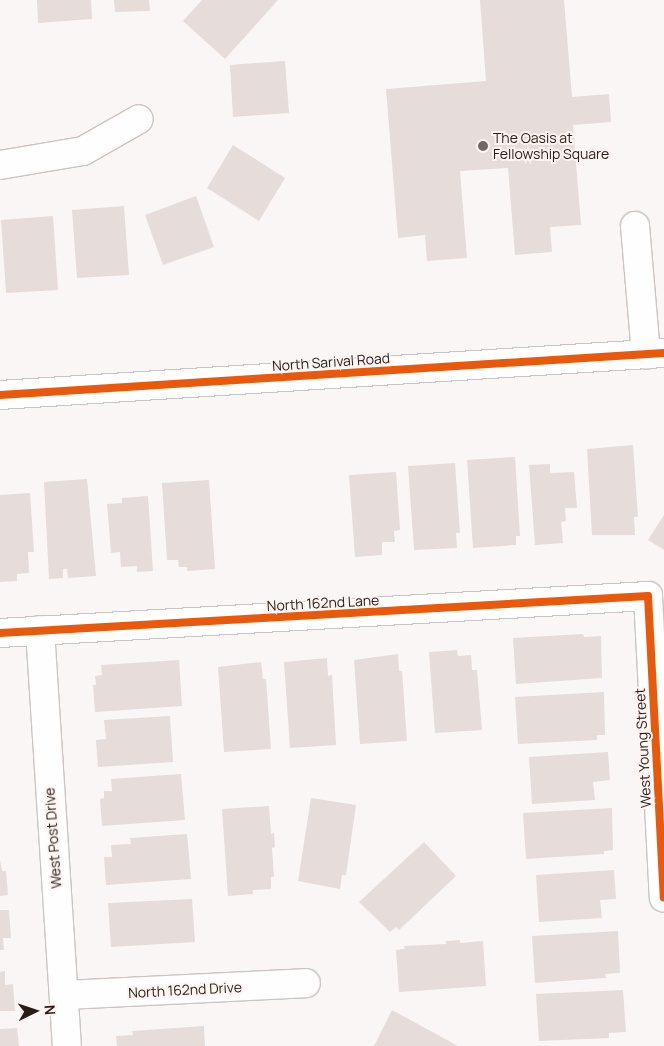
<!DOCTYPE html>
<style>
body{margin:0}
#map{position:relative;width:664px;height:1046px;overflow:hidden;background:#faf6f5;font-family:Manrope,sans-serif}
div>[style]{position:absolute}
.building>*{inset:0;background:#e6dcda}
.roads{filter:drop-shadow(1px 0 #cdc4c1) drop-shadow(-1px 0 #cdc4c1) drop-shadow(0 1px #cdc4c1) drop-shadow(0 -1px #cdc4c1)}
.minor>*{height:28px;margin:-14px;padding:0 14px;transform-origin:14px;border-radius:14px;background:#fefefe}
.major>*{height:28px;margin:-14px;padding:0 14px;transform-origin:14px;border-radius:14px;background:#fefefe}
.cycleway>*{height:8px;margin:-4px;padding:0 4px;transform-origin:4px;border-radius:4px;background:#e8590c}
.dots>*{width:14px;height:14px;translate:-50% -50%;box-sizing:border-box;border:2px solid #fdf5f2;border-radius:50%}
span{translate:-50% -50%;white-space:nowrap;text-align:center;line-height:1.15;-webkit-text-stroke:4px #fdf5f2;paint-order:stroke}
.poi-label{font-size:14px;color:#291b16}
.left{translate:0 -50%;text-align:left}
.street-label{font-size:14px;color:#291b16}
.north{position:absolute;left:10px;top:986px;width:50px;height:50px;-webkit-text-stroke:4px #fdf5f2;paint-order:stroke;rotate:86deg;font-size:14px;font-weight:700;line-height:20px;text-align:center;color:#291b16}
.north::after{content:'';display:block;margin:auto;width:18px;height:22px;background:#291b16;clip-path:polygon(50% 0,100% 100%,50% 72%,0 100%)}
</style>
<div id="map">
<div class="building">
<i style="clip-path:polygon(37px 0,91px 0,92px 19px,38px 23px)"></i>
<i style="clip-path:polygon(114px 0,149px 0,150px 11px,115px 12px)"></i>
<i style="clip-path:polygon(202px 0,278px 0,225px 59px,183px 21px)"></i>
<i style="clip-path:polygon(480px 0,564px 0,572px 97px,609px 94px,611px 122px,573px 125px,581px 225px,550px 227px,552px 252px,515px 255px,508px 168px,460px 171px,467px 258px,427px 261px,425px 235px,398px 238px,386px 89px,486px 81px)"></i>
<i style="clip-path:polygon(285px 61px,289px 113px,233px 117px,230px 65px)"></i>
<i style="clip-path:polygon(233px 145px,285px 178px,259px 221px,207px 188px)"></i>
<i style="clip-path:polygon(196px 196px,214px 247px,163px 265px,145px 215px)"></i>
<i style="clip-path:polygon(124px 206px,129px 275px,77px 278px,72px 210px)"></i>
<i style="clip-path:polygon(53px 216px,58px 290px,6px 293px,1px 220px)"></i>
<i style="clip-path:polygon(633px 445px,638px 517px,634px 517px,635px 535px,592px 535px,587px 449px)"></i>
<i style="clip-path:polygon(515px 457px,520px 536px,516px 536px,516px 545px,473px 548px,467px 460px)"></i>
<i style="clip-path:polygon(455px 463px,460px 533px,456px 533px,457px 548px,414px 550px,408px 466px)"></i>
<i style="clip-path:polygon(550px 464px,550px 473px,574px 472px,577px 508px,565px 508px,566px 521px,561px 522px,563px 543px,535px 545px,529px 465px)"></i>
<i style="clip-path:polygon(396px 472px,400px 530px,394px 531px,395px 542px,382px 542px,382px 555px,355px 557px,349px 475px)"></i>
<i style="clip-path:polygon(87px 479px,96px 576px,68px 578px,67px 569px,63px 569px,63px 578px,49px 579px,44px 482px)"></i>
<i style="clip-path:polygon(209px 480px,215px 569px,187px 571px,187px 567px,179px 567px,178px 560px,167px 560px,162px 483px)"></i>
<i style="clip-path:polygon(30px 493px,34px 552px,28px 552px,29px 573px,17px 574px,17px 581px,0 582px,0 495px)"></i>
<i style="clip-path:polygon(148px 496px,153px 571px,137px 572px,137px 566px,121px 567px,120px 552px,111px 553px,107px 504px,122px 503px,122px 498px)"></i>
<i style="clip-path:polygon(664px 515px,664px 550px,648px 540px)"></i>
<i style="clip-path:polygon(583px 634px,584px 637px,601px 636px,602px 678px,516px 684px,513px 638px)"></i>
<i style="clip-path:polygon(457px 650px,458px 656px,471px 655px,472px 670px,477px 670px,482px 730px,435px 733px,429px 652px)"></i>
<i style="clip-path:polygon(398px 654px,399px 671px,402px 671px,407px 741px,360px 744px,354px 660px)"></i>
<i style="clip-path:polygon(327px 658px,328px 676px,332px 675px,336px 745px,290px 748px,284px 662px)"></i>
<i style="clip-path:polygon(179px 660px,182px 706px,95px 712px,93px 685px,96px 685px,95px 676px,102px 675px,101px 665px)"></i>
<i style="clip-path:polygon(261px 662px,263px 679px,266px 679px,271px 749px,224px 752px,218px 667px)"></i>
<i style="clip-path:polygon(604px 692px,605px 735px,597px 735px,597px 740px,518px 744px,515px 697px)"></i>
<i style="clip-path:polygon(170px 716px,173px 762px,98px 767px,96px 740px,106px 739px,104px 720px)"></i>
<i style="clip-path:polygon(608px 752px,610px 780px,593px 782px,595px 800px,532px 804px,529px 757px)"></i>
<i style="clip-path:polygon(181px 774px,185px 820px,102px 826px,100px 799px,104px 798px,104px 791px,112px 791px,111px 779px)"></i>
<i style="clip-path:polygon(311px 798px,356px 805px,346px 875px,342px 875px,340px 889px,298px 881px)"></i>
<i style="clip-path:polygon(269px 806px,271px 834px,274px 833px,275px 847px,272px 848px,274px 877px,271px 877px,271px 889px,253px 890px,253px 894px,228px 896px,222px 809px)"></i>
<i style="clip-path:polygon(612px 808px,613px 850px,604px 851px,604px 854px,526px 859px,523px 813px)"></i>
<i style="clip-path:polygon(187px 834px,191px 879px,106px 885px,104px 857px,112px 857px,111px 845px,131px 844px,130px 838px)"></i>
<i style="clip-path:polygon(424px 842px,456px 876px,399px 930px,396px 927px,390px 932px,359px 902px)"></i>
<i style="clip-path:polygon(0 860px,2px 871px,6px 871px,8px 895px,0 896px)"></i>
<i style="clip-path:polygon(614px 870px,616px 899px,600px 900px,602px 918px,539px 922px,536px 875px)"></i>
<i style="clip-path:polygon(192px 899px,195px 942px,111px 947px,108px 903px)"></i>
<i style="clip-path:polygon(0 910px,9px 910px,11px 938px,3px 938px,4px 950px,0 950px)"></i>
<i style="clip-path:polygon(618px 931px,620px 973px,605px 974px,606px 978px,535px 983px,532px 936px)"></i>
<i style="clip-path:polygon(460px 940px,460px 943px,483px 941px,486px 986px,399px 992px,396px 950px,405px 949px,404px 946px,446px 944px,446px 941px)"></i>
<i style="clip-path:polygon(5px 971px,5px 985px,13px 984px,15px 1011px,0 1011px,0 972px)"></i>
<i style="clip-path:polygon(623px 990px,626px 1032px,609px 1033px,609px 1038px,539px 1041px,536px 994px)"></i>
<i style="clip-path:polygon(392px 1010px,458px 1046px,374px 1046px)"></i>
<i style="clip-path:polygon(204px 1026px,205px 1046px,117px 1046px,116px 1036px,133px 1035px,132px 1031px)"></i>
<i style="clip-path:polygon(17px 1028px,19px 1046px,0 1046px,0 1029px)"></i>
</div>
<div class="roads">
<div class="minor">
<i style="left:0;top:165px;width:84px;rotate:-9.6deg"></i>
<i style="left:83px;top:151px;width:64px;rotate:-29.7deg"></i>
<i style="left:635px;top:226px;width:129px;rotate:85.1deg"></i>
<i style="left:40px;top:630px;width:417px;rotate:86.3deg"></i>
<i style="left:0;top:633px;width:649px;rotate:-3.27deg"></i>
<i style="left:648px;top:596px;width:302px;rotate:87deg"></i>
<i style="left:64px;top:995px;width:242px;rotate:-2.8deg"></i>
</div>
<div class="major">
<i style="left:0;top:395px;width:665px;rotate:-3.62deg"></i>
</div>
</div>
<div class="cycleway">
<i style="left:0;top:395px;width:665px;rotate:-3.62deg"></i>
<i style="left:0;top:633px;width:649px;rotate:-3.27deg"></i>
<i style="left:648px;top:596px;width:302px;rotate:87deg"></i>
</div>
<div class="dots">
<i style="left:483px;top:146px;background:#726864"></i>
</div>
<div class="poi-label">
<span class="left" style="left:493px;top:146px">The Oasis at<br>Fellowship Square</span>
</div>
<div class="street-label">
<span style="left:331px;top:362px;rotate:-4deg">North Sarival Road</span>
<span style="left:323px;top:603px;rotate:-3deg">North 162nd Lane</span>
<span style="left:643px;top:748px;rotate:-93deg">West Young Street</span>
<span style="left:53px;top:838px;rotate:-94deg">West Post Drive</span>
<span style="left:185px;top:990px;rotate:-3deg">North 162nd Drive</span>
</div>
<div class="north">N</div>
</div>
